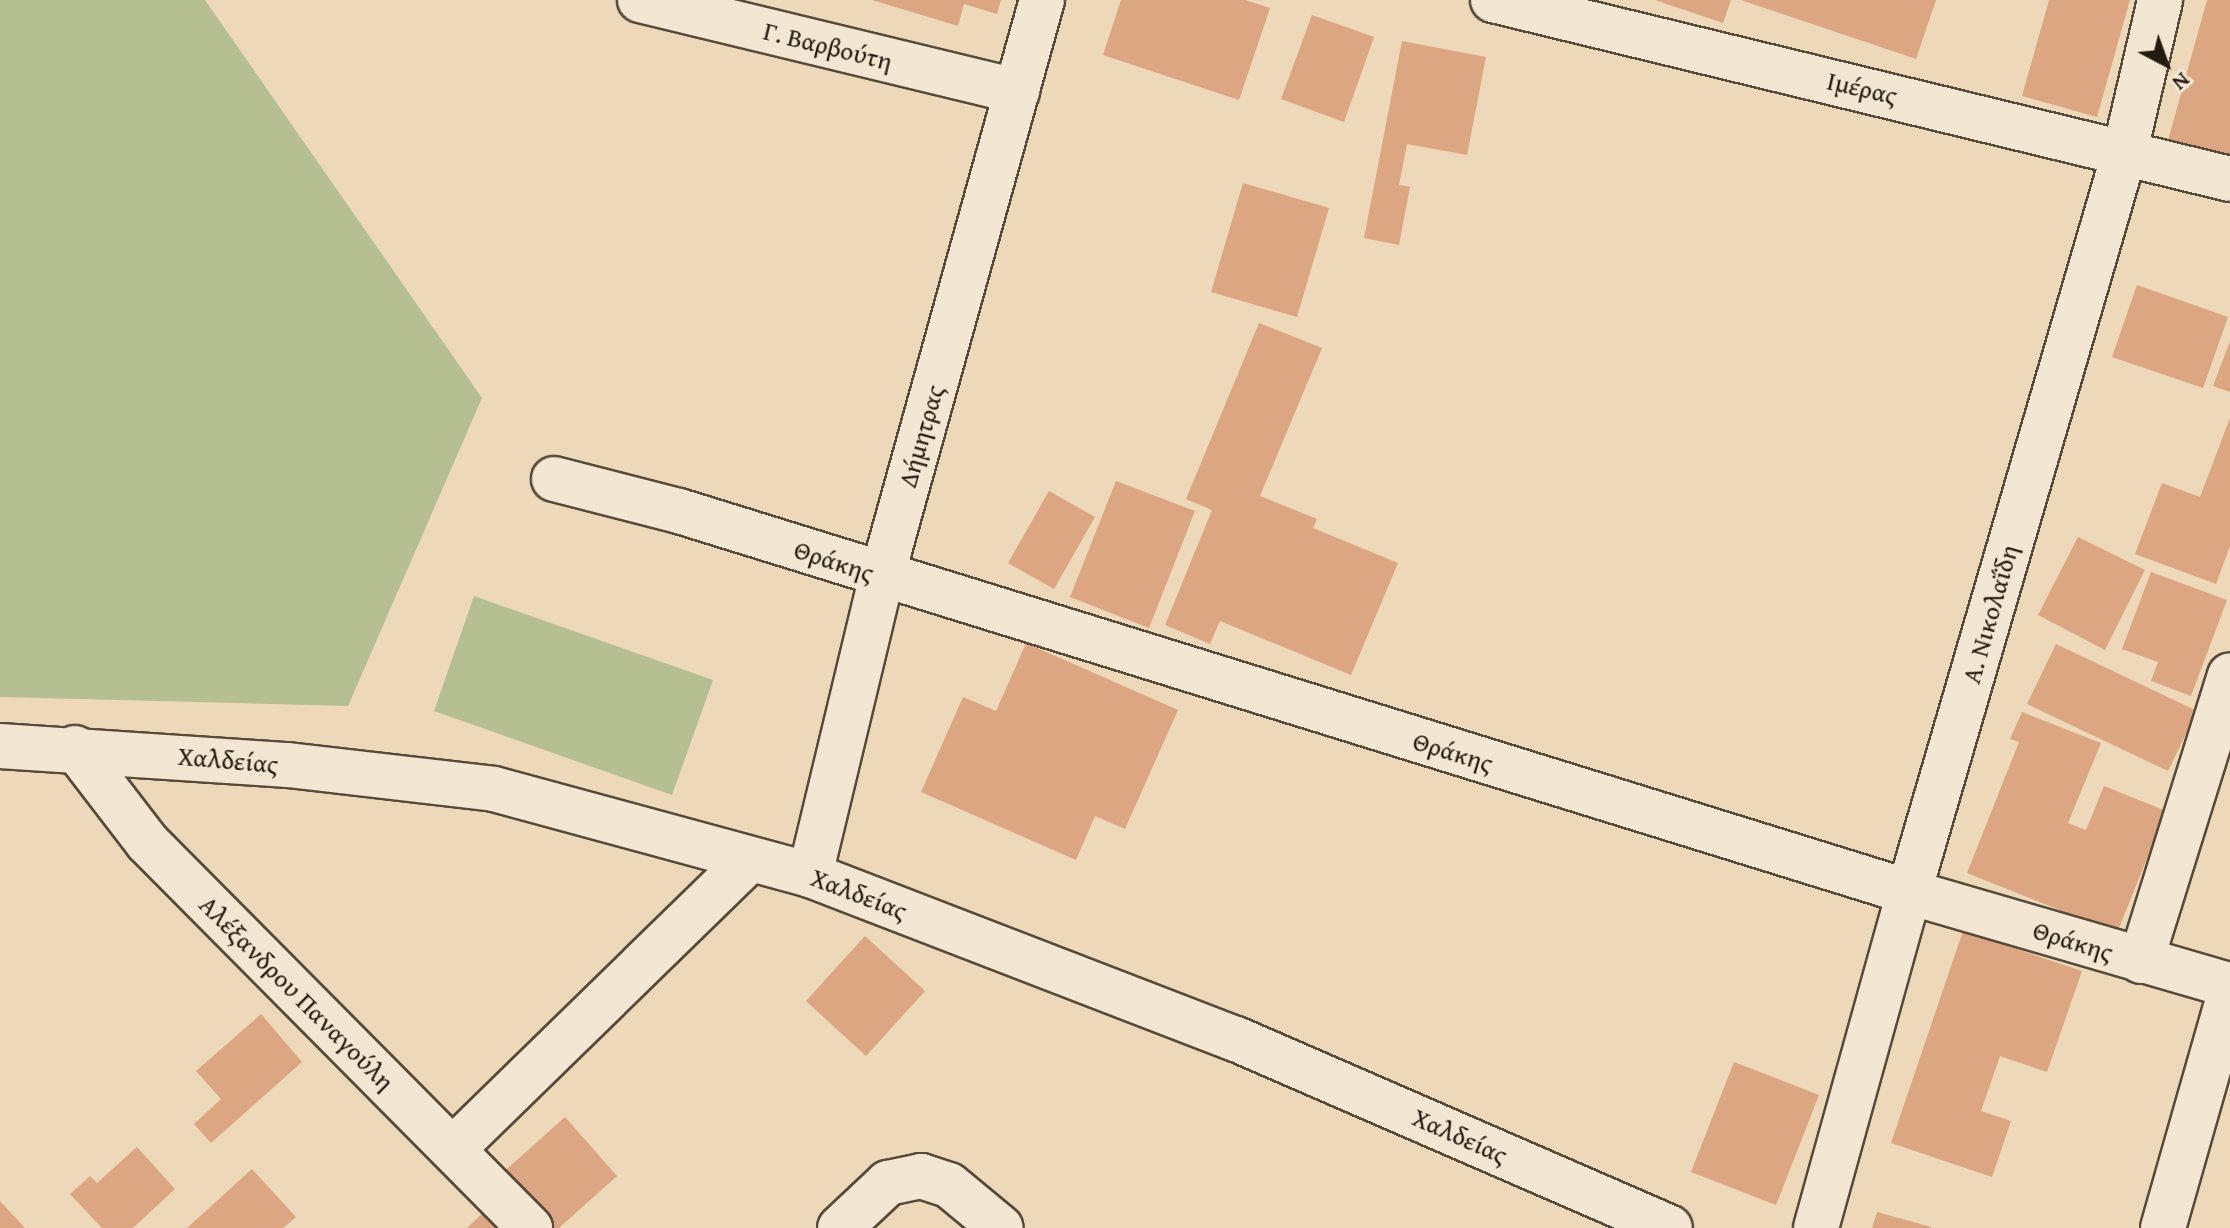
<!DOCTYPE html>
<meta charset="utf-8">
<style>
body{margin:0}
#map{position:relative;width:2230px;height:1228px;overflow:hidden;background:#edd8b9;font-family:"Gentium Book Plus",serif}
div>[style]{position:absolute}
.green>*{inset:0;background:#b5bf92}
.building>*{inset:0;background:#dba681}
.roads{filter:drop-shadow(2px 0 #564a3a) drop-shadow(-2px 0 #564a3a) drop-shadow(0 2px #564a3a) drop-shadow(0 -2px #564a3a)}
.minor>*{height:44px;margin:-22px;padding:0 22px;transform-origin:22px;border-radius:22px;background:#f3e6d2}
span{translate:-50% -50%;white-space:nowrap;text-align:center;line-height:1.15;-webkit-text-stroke:7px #f3e6d2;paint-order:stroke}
.street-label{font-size:26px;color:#231a10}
.north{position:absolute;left:2126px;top:24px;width:80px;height:80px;-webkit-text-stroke:6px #f3e6d2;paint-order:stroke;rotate:139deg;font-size:22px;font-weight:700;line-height:32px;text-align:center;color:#231a10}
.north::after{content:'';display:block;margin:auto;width:28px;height:36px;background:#231a10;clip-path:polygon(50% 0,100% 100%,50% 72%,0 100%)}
</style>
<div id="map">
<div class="green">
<i style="clip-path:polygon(0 0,205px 0,482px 398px,348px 706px,0 697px)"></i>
<i style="clip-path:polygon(474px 596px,713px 680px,672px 795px,434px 711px)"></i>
</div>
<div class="building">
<i style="clip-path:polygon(872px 0,1001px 0,997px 14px,964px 4px,958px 26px)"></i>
<i style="clip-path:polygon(1121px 0,1245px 0,1270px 8px,1239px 100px,1103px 55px)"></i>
<i style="clip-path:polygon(1655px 0,1731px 0,1723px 23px)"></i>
<i style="clip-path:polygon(1741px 0,1936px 0,1916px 59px)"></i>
<i style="clip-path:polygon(2049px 0,2130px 0,2097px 117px,2022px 96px)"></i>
<i style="clip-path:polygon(2207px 0,2230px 0,2230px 161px,2167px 144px)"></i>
<i style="clip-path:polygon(1312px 15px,1374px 37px,1344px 122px,1281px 99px)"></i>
<i style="clip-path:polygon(1402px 41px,1486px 57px,1467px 155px,1407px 144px,1399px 185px,1410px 187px,1399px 245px,1364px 238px)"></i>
<i style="clip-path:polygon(1243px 183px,1329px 208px,1297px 317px,1211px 292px)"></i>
<i style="clip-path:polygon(2137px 285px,2228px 317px,2203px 388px,2112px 357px)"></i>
<i style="clip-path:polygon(1259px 323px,1322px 348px,1260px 496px,1317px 519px,1313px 528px,1398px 563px,1351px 675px,1220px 621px,1210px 644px,1165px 625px,1212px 510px,1186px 499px)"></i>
<i style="clip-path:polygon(2230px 341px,2230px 392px,2213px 386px)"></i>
<i style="clip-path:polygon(2230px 418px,2230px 546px,2216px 584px,2135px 554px,2162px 483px,2200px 497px)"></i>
<i style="clip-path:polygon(1116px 481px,1195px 511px,1149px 628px,1070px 597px)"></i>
<i style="clip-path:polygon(1049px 491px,1095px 517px,1054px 589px,1008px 563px)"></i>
<i style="clip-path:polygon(2078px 537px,2145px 570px,2105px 650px,2038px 615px)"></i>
<i style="clip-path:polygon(2151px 572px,2227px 600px,2191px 696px,2151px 681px,2158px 662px,2122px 649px)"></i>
<i style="clip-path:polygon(1026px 643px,1178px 710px,1125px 829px,1095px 816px,1076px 860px,921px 792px,963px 697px,996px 711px)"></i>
<i style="clip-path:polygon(2056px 644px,2197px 711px,2168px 771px,2027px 704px)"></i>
<i style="clip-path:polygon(2022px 712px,2101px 743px,2068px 823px,2086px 830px,2104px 786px,2166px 811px,2117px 933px,1967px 873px,2019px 742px,2010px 739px)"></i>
<i style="clip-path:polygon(1963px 931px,2082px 971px,2047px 1072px,2000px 1056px,1981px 1111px,2011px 1121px,1992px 1177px,1891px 1143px)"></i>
<i style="clip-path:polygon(865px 936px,925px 991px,866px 1056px,806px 1001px)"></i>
<i style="clip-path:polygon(261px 1014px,302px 1062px,211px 1143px,194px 1124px,221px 1099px,196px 1071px)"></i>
<i style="clip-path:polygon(1734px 1062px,1819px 1095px,1776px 1205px,1691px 1172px)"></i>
<i style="clip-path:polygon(565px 1117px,617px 1176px,559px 1228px,545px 1228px,499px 1176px)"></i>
<i style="clip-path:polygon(137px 1147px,175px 1189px,133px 1228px,102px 1228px,70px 1194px,90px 1176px,97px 1183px)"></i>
<i style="clip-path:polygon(252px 1169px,296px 1217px,283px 1228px,187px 1228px)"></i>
<i style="clip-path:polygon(0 1201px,25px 1228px,0 1228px)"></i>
<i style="clip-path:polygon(488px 1208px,506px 1228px,467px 1228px)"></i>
<i style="clip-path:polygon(1877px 1212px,1931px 1227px,1931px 1228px,1872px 1228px)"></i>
</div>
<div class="roads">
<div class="minor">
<i style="left:640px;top:0;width:388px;rotate:13.6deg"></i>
<i style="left:1493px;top:0;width:758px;rotate:13.65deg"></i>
<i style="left:554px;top:479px;width:129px;rotate:14.4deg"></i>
<i style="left:679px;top:511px;width:1288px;rotate:17.21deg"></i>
<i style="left:1909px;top:892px;width:334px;rotate:16.2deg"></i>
<i style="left:0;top:746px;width:289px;rotate:3.8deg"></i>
<i style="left:288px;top:765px;width:207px;rotate:6.6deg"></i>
<i style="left:494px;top:789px;width:327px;rotate:15.2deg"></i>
<i style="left:810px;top:875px;width:456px;rotate:21.1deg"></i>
<i style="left:1236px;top:1039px;width:473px;rotate:23.5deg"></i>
<i style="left:75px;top:748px;width:118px;rotate:52.5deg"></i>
<i style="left:147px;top:842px;width:544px;rotate:45.22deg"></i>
<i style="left:810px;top:875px;width:308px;rotate:-76.5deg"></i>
<i style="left:882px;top:576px;width:598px;rotate:-74.48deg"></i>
<i style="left:2141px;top:961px;width:299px;rotate:-72.7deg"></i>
<i style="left:453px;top:1149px;width:415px;rotate:-44.3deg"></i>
<i style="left:840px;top:1228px;width:66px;rotate:-43.2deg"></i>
<i style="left:888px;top:1183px;width:34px;rotate:-12deg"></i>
<i style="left:921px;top:1176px;width:29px;rotate:18deg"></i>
<i style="left:949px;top:1185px;width:67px;rotate:39.6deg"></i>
<i style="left:1816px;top:1228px;width:349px;rotate:-74.5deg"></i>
<i style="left:1909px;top:892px;width:772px;rotate:-73.75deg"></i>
<i style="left:2125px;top:151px;width:155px;rotate:-76.9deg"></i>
<i style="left:2163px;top:1228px;width:244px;rotate:-74.1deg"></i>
</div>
</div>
<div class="street-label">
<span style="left:828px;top:46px;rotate:14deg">Γ. Βαρβούτη</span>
<span style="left:1862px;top:88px;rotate:13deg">Ιμέρας</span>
<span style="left:921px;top:436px;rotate:-74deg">Δήμητρας</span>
<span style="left:834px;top:561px;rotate:18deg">Θράκης</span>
<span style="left:1990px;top:614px;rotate:-74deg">Α. Νικολαΐδη</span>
<span style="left:1453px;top:752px;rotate:17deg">Θράκης</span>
<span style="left:228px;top:760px;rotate:5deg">Χαλδείας</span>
<span style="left:859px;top:894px;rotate:21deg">Χαλδείας</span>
<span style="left:2073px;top:941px;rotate:17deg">Θράκης</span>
<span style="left:297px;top:993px;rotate:45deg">Αλέξανδρου Παναγούλη</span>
<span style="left:1460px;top:1136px;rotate:24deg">Χαλδείας</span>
</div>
<div class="north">N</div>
</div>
